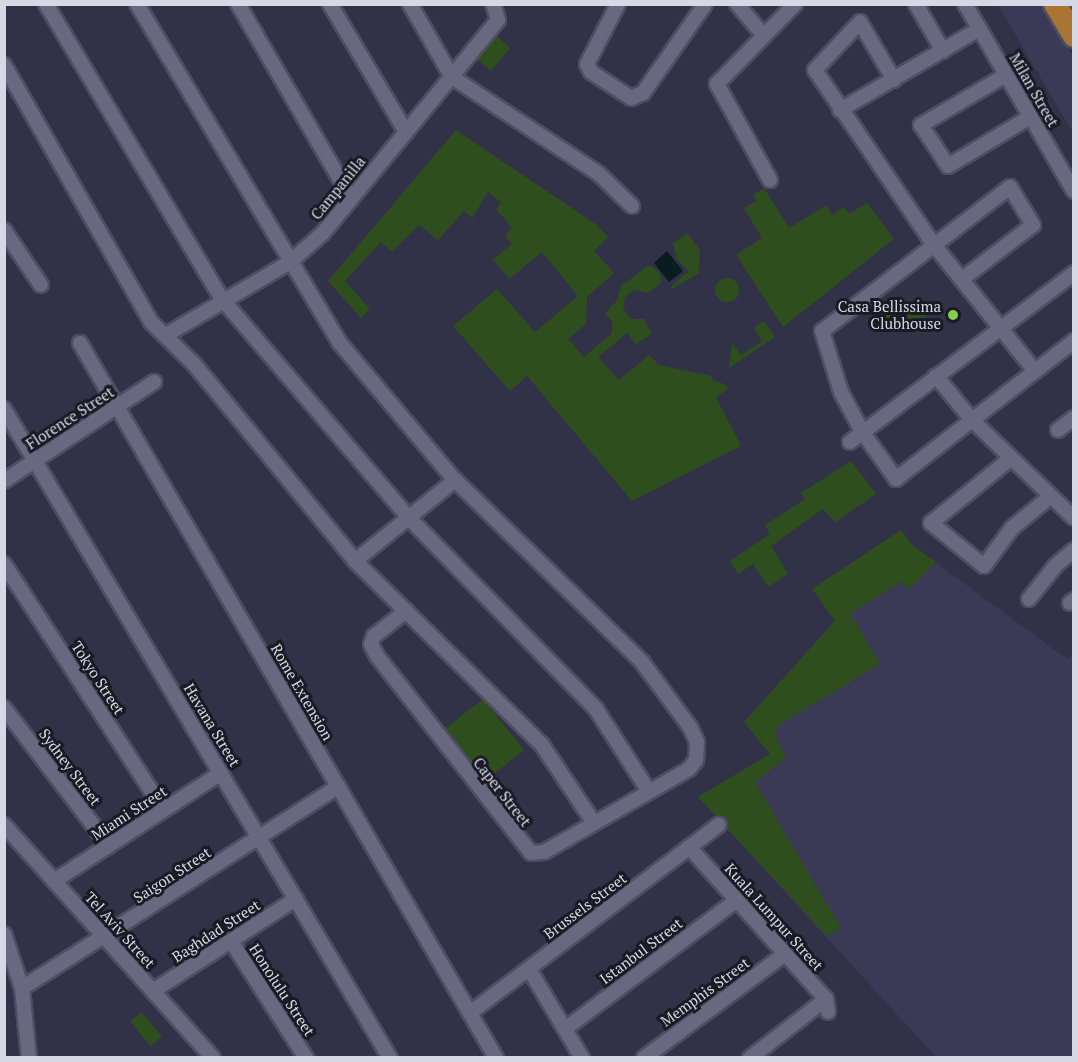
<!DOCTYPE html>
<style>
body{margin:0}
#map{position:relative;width:1078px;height:1062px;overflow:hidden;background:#313147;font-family:"PT Serif",serif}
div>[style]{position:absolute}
.built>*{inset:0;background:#3a3a57}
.green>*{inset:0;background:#2e4f1d}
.round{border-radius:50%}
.water>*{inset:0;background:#091c1e}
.roads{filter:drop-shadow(2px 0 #4f4e61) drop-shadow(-2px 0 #4f4e61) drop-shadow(0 2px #4f4e61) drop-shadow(0 -2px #4f4e61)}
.minor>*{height:14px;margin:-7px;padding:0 7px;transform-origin:7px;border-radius:7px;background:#686881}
.trunk>*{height:22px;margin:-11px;padding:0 11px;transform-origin:11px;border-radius:11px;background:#aa7432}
.dots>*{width:16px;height:16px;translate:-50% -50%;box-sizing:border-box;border:3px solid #1a1a25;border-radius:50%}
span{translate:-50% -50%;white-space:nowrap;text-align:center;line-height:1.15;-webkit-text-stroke:6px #1a1a25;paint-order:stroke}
.street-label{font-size:15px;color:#d7d8e6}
.poi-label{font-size:15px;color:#d7d8e6}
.right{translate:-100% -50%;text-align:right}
.frame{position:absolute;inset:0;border:6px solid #d7d8e6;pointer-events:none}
</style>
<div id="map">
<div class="built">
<i style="clip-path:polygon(998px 5px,1043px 5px,1073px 57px,1073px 133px)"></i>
<i style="clip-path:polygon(913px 546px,1067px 659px,1073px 655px,1073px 1057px,936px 1057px,698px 797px,770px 754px,744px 722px,874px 577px)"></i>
</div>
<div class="green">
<i style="clip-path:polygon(497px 36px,510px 48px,491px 71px,477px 59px)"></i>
<i style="clip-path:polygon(456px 130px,597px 225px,608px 237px,594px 251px,614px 273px,587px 297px,586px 324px,568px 339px,584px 357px,612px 333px,612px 321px,605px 314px,617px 300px,621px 286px,649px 265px,659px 272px,662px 282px,647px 293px,634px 290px,625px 297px,623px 309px,631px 319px,644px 319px,652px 334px,636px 344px,627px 333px,598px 357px,619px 380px,649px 355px,659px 365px,711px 376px,714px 381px,725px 384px,728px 389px,716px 397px,741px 446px,632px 501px,527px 376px,510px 391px,453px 326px,497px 289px,535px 332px,578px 296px,542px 252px,509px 279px,493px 259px,512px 244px,505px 235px,512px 228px,496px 209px,501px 202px,488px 192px,472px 218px,464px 211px,438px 240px,419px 225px,392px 252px,381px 242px,345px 281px,370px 309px,361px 318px,328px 281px)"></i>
<i style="clip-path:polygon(764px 188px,789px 228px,827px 205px,832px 215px,844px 207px,849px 214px,867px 203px,894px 239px,783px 327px,736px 255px,762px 238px,744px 208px,756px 201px,753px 195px)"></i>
<i style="clip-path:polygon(687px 233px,700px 250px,699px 273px,672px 289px,671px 286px,689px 271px,677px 259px,673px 243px)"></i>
<i class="round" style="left:715px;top:278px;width:24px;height:24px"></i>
<i style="clip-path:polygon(876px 300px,927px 306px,924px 333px,873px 327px)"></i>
<i style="clip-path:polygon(764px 321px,775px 337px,729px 368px,732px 343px,741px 355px,762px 341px,754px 328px)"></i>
<i style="clip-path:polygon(851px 461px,876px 494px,835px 522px,823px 509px,771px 546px,788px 574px,768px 587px,753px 564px,738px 574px,730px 561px,770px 534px,765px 525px,805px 499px,801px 493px)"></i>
<i style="clip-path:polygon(901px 530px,913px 546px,936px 562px,908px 590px,902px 582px,850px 613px,880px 664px,777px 726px,776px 737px,786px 758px,755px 782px,841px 928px,827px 936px,698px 797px,770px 754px,744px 722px,835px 621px,812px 589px)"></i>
<i style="clip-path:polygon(483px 699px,524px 750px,486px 780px,446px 728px)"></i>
<i style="clip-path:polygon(142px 1012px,162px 1037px,150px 1046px,130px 1021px)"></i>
</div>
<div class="water">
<i style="clip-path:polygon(667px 251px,683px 271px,669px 282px,654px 263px)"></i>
</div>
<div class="roads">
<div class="minor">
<i style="left:46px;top:4px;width:344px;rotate:59.2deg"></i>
<i style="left:222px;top:299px;width:288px;rotate:49.5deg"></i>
<i style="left:409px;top:518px;width:267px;rotate:45.6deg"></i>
<i style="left:596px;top:709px;width:96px;rotate:57.3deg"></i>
<i style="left:137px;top:4px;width:394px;rotate:59.1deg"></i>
<i style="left:339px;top:342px;width:180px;rotate:50deg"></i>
<i style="left:455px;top:480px;width:261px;rotate:44.2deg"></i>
<i style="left:642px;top:662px;width:81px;rotate:53.6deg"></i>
<i style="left:690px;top:727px;width:17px;rotate:65deg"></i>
<i style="left:697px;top:742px;width:18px;rotate:93deg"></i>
<i style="left:696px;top:760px;width:11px;rotate:128deg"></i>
<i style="left:689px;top:769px;width:167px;rotate:150.2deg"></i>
<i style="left:544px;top:852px;width:13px;rotate:176deg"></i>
<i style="left:531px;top:853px;width:250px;rotate:-128deg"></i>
<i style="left:377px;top:656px;width:13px;rotate:-117deg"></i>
<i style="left:371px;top:644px;width:9px;rotate:-69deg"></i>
<i style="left:374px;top:636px;width:41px;rotate:-38deg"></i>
<i style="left:238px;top:4px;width:225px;rotate:59.8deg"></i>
<i style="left:330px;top:4px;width:149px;rotate:59.3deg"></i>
<i style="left:410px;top:4px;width:84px;rotate:60.1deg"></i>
<i style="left:452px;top:77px;width:176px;rotate:33.4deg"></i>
<i style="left:599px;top:174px;width:46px;rotate:44.1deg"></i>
<i style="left:618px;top:4px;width:68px;rotate:117.3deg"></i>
<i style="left:587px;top:64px;width:9px;rotate:63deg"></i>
<i style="left:591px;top:72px;width:48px;rotate:33deg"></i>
<i style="left:631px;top:98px;width:13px;rotate:-23deg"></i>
<i style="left:643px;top:93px;width:108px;rotate:-55.1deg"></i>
<i style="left:737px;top:4px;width:42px;rotate:49.8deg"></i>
<i style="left:916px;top:4px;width:54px;rotate:60.1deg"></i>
<i style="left:965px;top:4px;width:216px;rotate:59.8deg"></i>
<i style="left:4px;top:65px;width:296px;rotate:60.2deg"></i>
<i style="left:151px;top:322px;width:60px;rotate:44.3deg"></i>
<i style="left:194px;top:364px;width:254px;rotate:50.7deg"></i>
<i style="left:355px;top:561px;width:262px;rotate:44.5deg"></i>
<i style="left:542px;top:745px;width:94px;rotate:56.3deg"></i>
<i style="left:1006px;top:75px;width:99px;rotate:149.5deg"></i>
<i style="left:921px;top:125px;width:49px;rotate:56.6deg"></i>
<i style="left:948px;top:166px;width:96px;rotate:-30.9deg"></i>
<i style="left:894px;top:80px;width:67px;rotate:-120.4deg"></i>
<i style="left:860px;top:22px;width:66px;rotate:133.2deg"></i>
<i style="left:815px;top:70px;width:212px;rotate:55.8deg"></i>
<i style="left:934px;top:245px;width:161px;rotate:51.3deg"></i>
<i style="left:840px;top:110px;width:161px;rotate:-30.2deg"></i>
<i style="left:770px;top:180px;width:110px;rotate:-118.9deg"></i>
<i style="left:717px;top:84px;width:112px;rotate:-45.7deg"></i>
<i style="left:4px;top:230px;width:66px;rotate:56.1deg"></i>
<i style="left:962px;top:279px;width:89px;rotate:-37.3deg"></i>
<i style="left:1033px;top:225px;width:44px;rotate:-121.2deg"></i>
<i style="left:1010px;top:187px;width:237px;rotate:142.5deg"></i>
<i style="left:822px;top:331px;width:64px;rotate:72.7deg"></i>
<i style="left:841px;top:392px;width:47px;rotate:61.8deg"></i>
<i style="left:863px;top:433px;width:57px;rotate:54.3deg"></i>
<i style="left:896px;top:479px;width:225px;rotate:-37.8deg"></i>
<i style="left:166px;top:335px;width:144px;rotate:-30.5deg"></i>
<i style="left:290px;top:262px;width:44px;rotate:-41.3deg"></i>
<i style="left:323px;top:233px;width:276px;rotate:-50.6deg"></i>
<i style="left:498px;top:20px;width:17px;rotate:-107deg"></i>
<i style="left:80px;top:343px;width:827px;rotate:59.81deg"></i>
<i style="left:936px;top:376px;width:57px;rotate:50.7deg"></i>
<i style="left:972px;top:420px;width:141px;rotate:43.9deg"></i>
<i style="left:4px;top:409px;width:755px;rotate:59.26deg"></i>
<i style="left:1058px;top:430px;width:20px;rotate:-37deg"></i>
<i style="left:850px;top:442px;width:281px;rotate:-37deg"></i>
<i style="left:1010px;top:459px;width:102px;rotate:141deg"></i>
<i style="left:931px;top:523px;width:68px;rotate:39.1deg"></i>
<i style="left:984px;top:566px;width:47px;rotate:-53.6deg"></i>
<i style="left:1012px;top:528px;width:50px;rotate:-39.4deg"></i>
<i style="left:4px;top:481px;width:180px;rotate:-33.4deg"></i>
<i style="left:355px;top:561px;width:129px;rotate:-39deg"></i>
<i style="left:4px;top:564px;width:293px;rotate:57deg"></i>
<i style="left:1029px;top:599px;width:43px;rotate:-51.5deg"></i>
<i style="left:1056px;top:565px;width:23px;rotate:-40deg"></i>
<i style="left:1070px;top:603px;width:5px;rotate:-37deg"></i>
<i style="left:4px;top:708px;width:173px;rotate:52.7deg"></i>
<i style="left:4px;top:825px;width:313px;rotate:48.1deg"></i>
<i style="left:689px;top:847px;width:205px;rotate:48deg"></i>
<i style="left:826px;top:999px;width:13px;rotate:81deg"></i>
<i style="left:54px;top:881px;width:199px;rotate:-32.9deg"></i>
<i style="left:4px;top:934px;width:57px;rotate:71.6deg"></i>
<i style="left:22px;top:988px;width:70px;rotate:84.3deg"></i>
<i style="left:231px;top:941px;width:139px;rotate:57.3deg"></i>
<i style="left:529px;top:969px;width:104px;rotate:59.2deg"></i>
<i style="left:22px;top:988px;width:375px;rotate:-32.5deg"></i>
<i style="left:153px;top:991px;width:170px;rotate:-32.8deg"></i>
<i style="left:470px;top:1013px;width:312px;rotate:-37.1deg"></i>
<i style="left:565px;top:1029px;width:215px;rotate:-36.9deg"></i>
<i style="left:644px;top:1058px;width:175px;rotate:-36.4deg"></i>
<i style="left:750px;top:1058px;width:96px;rotate:-37.8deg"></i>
</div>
<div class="trunk">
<i style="left:1055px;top:4px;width:37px;rotate:59deg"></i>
</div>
</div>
<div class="dots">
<i style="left:953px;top:315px;background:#83d04e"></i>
</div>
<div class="street-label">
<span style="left:1034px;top:90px;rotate:60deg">Milan Street</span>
<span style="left:338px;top:188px;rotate:-51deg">Campanilla</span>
<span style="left:70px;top:418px;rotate:-33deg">Florence Street</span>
<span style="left:98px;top:678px;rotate:57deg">Tokyo Street</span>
<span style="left:302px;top:692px;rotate:60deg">Rome Extension</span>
<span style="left:212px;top:725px;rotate:59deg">Havana Street</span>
<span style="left:70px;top:767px;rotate:53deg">Sydney Street</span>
<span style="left:502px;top:792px;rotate:52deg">Caper Street</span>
<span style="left:129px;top:813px;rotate:-33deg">Miami Street</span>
<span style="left:172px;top:875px;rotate:-33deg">Saigon Street</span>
<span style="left:585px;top:906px;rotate:-37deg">Brussels Street</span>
<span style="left:774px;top:917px;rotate:48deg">Kuala Lumpur Street</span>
<span style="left:120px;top:930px;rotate:48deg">Tel Aviv Street</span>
<span style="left:216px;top:931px;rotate:-33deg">Baghdad Street</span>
<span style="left:641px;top:951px;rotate:-37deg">Istanbul Street</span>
<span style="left:282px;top:990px;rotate:57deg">Honolulu Street</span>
<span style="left:705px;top:992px;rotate:-36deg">Memphis Street</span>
</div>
<div class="poi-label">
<span class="right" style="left:941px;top:315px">Casa Bellissima<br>Clubhouse</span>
</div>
<div class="frame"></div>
</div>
